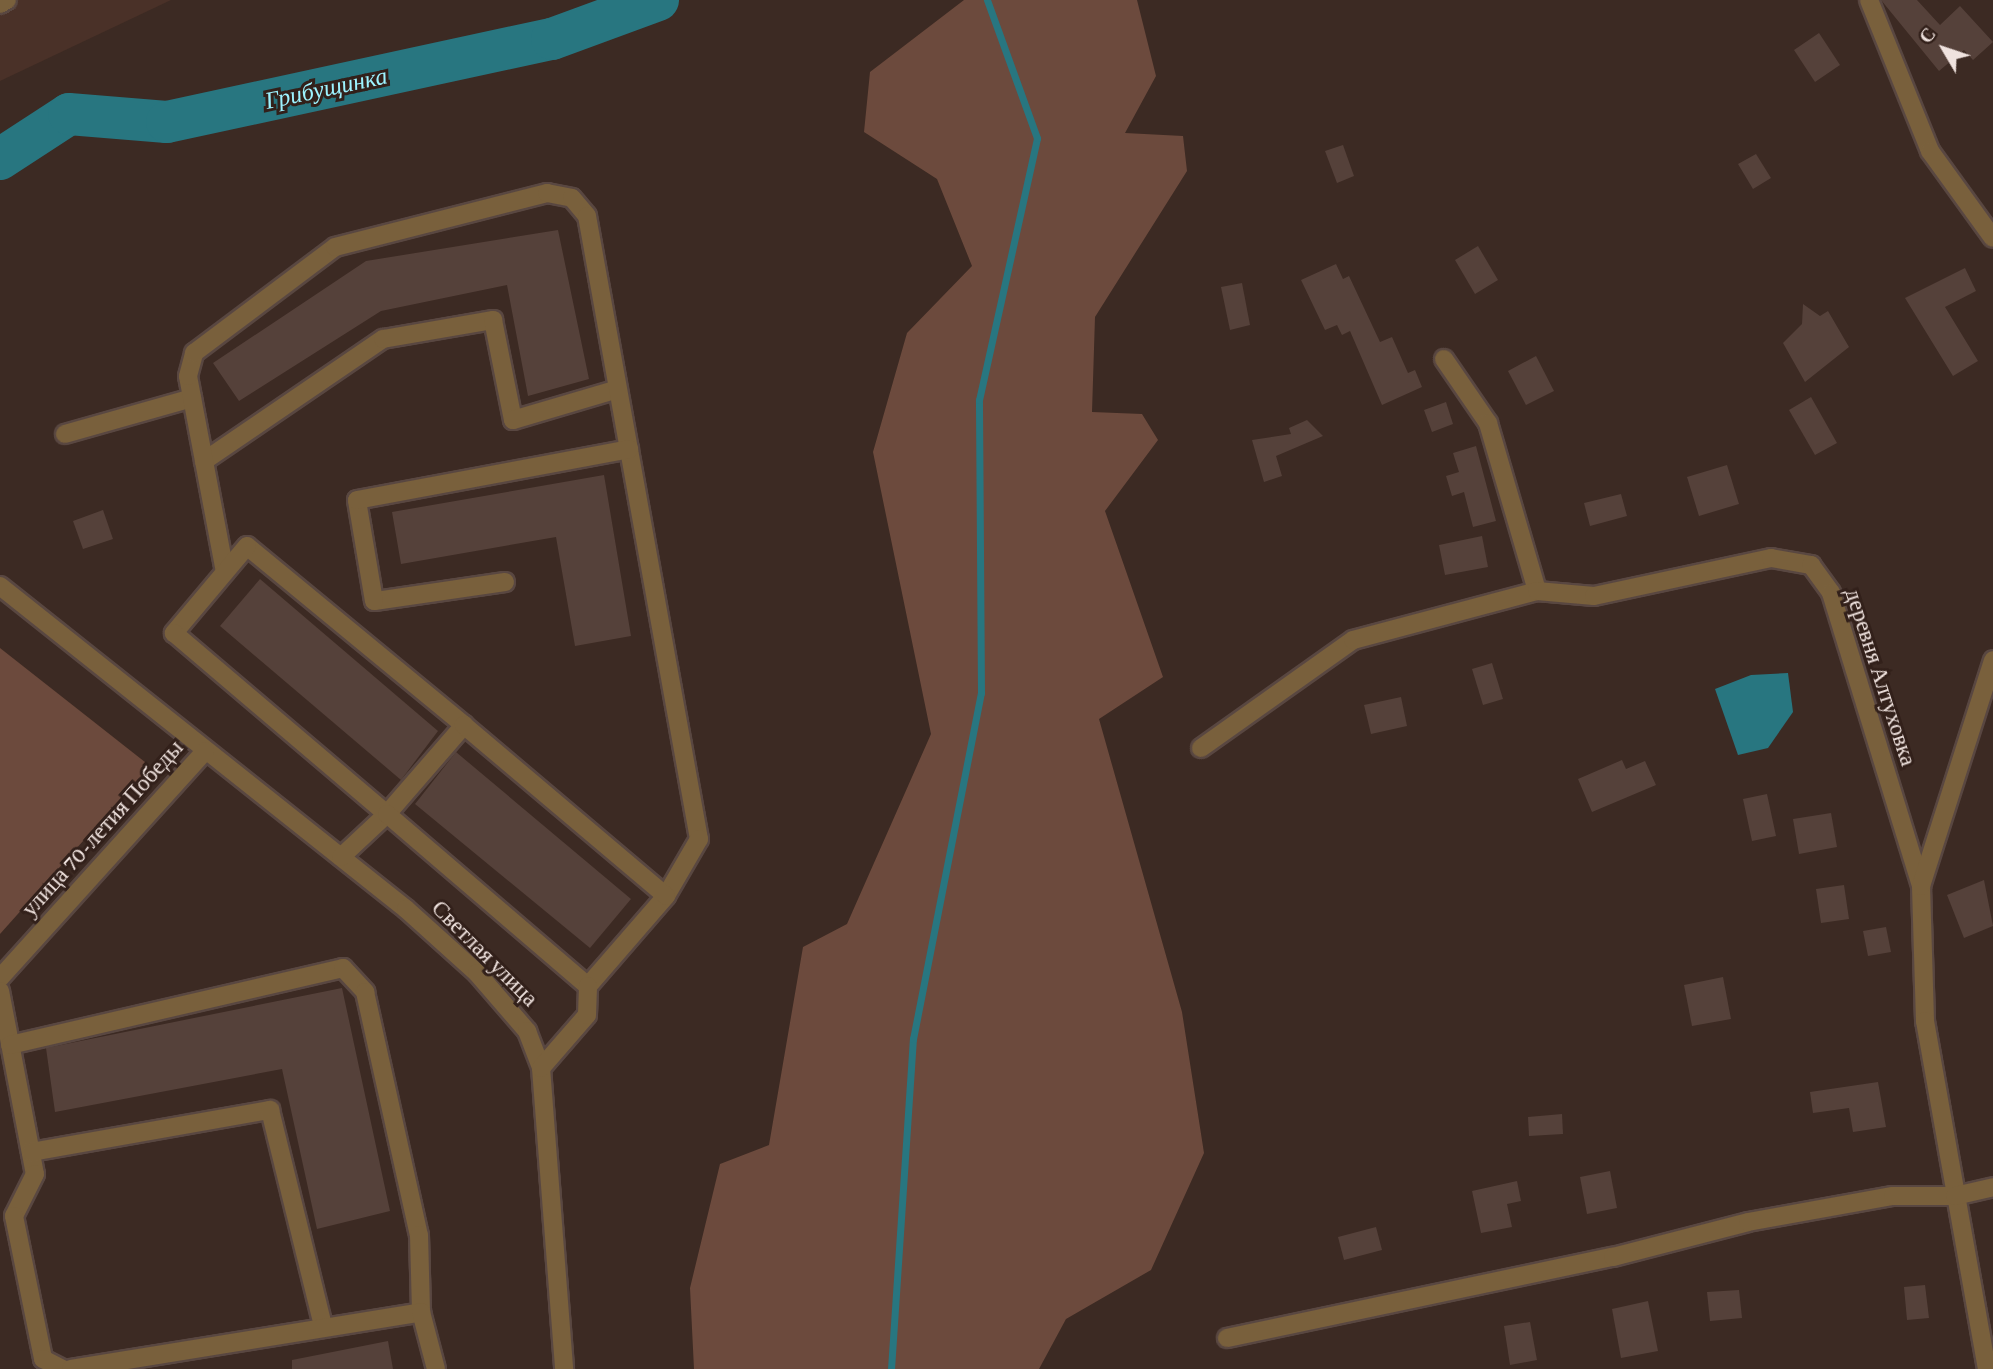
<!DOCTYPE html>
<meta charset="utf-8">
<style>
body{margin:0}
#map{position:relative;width:1993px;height:1369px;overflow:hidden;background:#3c2a23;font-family:"Crimson Pro",serif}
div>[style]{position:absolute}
.built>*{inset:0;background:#4a3128}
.green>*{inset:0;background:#6c4a3d}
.water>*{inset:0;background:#287680}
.stream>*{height:7px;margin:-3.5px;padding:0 3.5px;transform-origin:3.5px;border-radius:3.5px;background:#287680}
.river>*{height:42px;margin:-21px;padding:0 21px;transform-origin:21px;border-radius:21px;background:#287680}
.building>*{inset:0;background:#55413a}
.roads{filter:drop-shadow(2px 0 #594741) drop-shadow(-2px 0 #594741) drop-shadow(0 2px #594741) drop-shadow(0 -2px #594741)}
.minor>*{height:18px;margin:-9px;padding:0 9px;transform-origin:9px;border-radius:9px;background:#79603c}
span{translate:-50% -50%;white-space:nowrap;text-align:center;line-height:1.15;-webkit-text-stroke:6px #32201a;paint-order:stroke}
.street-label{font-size:23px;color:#efe2de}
.water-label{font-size:24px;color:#9df3ff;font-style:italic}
.north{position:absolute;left:1909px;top:14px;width:70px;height:70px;-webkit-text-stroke:5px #32201a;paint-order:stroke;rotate:309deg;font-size:19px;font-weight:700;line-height:28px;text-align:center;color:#efe2de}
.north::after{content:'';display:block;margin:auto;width:24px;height:32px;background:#efe2de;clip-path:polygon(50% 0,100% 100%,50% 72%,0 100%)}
</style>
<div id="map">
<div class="built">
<i style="clip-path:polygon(0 0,171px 0,0 81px)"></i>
</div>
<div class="green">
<i style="clip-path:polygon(964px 0,1137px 0,1156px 76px,1125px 133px,1183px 136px,1187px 171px,1095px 317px,1092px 412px,1142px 414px,1158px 440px,1105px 511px,1163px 677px,1099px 719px,1182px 1012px,1204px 1153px,1151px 1270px,1066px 1319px,1039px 1369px,694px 1369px,690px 1288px,720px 1164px,769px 1145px,803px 947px,847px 924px,931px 734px,873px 452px,907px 333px,972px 266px,937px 179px,864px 132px,870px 72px)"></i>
<i style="clip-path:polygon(0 648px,150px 766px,0 934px)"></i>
</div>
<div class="water">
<i style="clip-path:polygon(1788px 673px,1793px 712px,1768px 748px,1738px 755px,1715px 689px,1751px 675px)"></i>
</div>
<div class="stream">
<i style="left:891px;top:1369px;width:331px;rotate:-86.2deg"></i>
<i style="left:913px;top:1039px;width:353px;rotate:-78.9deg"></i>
<i style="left:981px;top:693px;width:293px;rotate:-90.4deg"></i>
<i style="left:979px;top:400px;width:268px;rotate:-77.5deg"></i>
<i style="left:1037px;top:138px;width:147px;rotate:-109.9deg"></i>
</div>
<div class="river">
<i style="left:0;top:159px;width:82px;rotate:-33.1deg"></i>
<i style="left:69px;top:114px;width:98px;rotate:4.7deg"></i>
<i style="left:167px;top:122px;width:394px;rotate:-12.2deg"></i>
<i style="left:552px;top:39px;width:113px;rotate:-20.2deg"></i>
</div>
<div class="building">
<i style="clip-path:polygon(1881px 0,1917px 0,1940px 25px,1960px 6px,1993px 42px,1973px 60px,1964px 50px,1939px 71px)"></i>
<i style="clip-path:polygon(1819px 33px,1840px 65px,1815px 82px,1794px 50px)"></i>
<i style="clip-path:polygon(1343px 145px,1354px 176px,1337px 183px,1325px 151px)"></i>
<i style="clip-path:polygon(1756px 154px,1771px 178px,1753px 189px,1738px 164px)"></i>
<i style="clip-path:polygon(558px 230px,589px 379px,528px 396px,507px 285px,381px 311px,239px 401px,213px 363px,366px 261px)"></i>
<i style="clip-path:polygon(1478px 246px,1498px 280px,1475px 294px,1455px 260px)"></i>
<i style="clip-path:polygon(1336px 264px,1343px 279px,1349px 276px,1380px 342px,1392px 337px,1408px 373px,1415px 370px,1422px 387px,1382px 405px,1350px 331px,1342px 335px,1337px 325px,1325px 330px,1301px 280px)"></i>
<i style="clip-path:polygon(1965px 268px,1976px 291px,1945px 307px,1978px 361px,1953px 376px,1905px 298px)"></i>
<i style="clip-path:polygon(1242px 283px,1250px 325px,1230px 330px,1221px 287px)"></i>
<i style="clip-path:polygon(1803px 304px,1820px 316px,1828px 311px,1849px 347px,1805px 382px,1783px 343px,1802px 324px)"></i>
<i style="clip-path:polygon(1536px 356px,1554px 391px,1526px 405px,1508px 371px)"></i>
<i style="clip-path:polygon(1811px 397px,1837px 443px,1815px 455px,1789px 410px)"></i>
<i style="clip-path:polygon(1446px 402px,1453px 424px,1432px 432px,1424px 410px)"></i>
<i style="clip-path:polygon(1307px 420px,1323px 436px,1276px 456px,1282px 476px,1264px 482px,1252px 440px,1291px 434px,1289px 428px)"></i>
<i style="clip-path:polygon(1476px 446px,1496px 521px,1473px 527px,1464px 492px,1452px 496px,1446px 476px,1459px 472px,1453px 453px)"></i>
<i style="clip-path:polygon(1727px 465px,1739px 504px,1699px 516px,1687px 477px)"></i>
<i style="clip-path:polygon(604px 475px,631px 636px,575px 646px,556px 537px,401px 564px,392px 512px)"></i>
<i style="clip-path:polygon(1621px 494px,1627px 516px,1590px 526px,1584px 503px)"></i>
<i style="clip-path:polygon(103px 510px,113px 539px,83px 549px,73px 521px)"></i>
<i style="clip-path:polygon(1482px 536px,1488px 567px,1445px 575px,1439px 545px)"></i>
<i style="clip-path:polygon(260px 579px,438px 731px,401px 780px,220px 626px)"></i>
<i style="clip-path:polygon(1492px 663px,1503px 699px,1483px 705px,1472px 669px)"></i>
<i style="clip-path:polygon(1401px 697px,1407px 726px,1371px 734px,1364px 705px)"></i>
<i style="clip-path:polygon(456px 752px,631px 899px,590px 948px,415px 804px)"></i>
<i style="clip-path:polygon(1622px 760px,1626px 769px,1645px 761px,1656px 785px,1592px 812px,1578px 779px)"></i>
<i style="clip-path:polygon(1767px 794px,1776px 836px,1752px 841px,1743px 799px)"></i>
<i style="clip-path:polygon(1831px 813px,1837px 847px,1799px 854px,1793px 819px)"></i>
<i style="clip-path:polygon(1984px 880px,1993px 926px,1964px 938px,1947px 895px)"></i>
<i style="clip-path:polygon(1844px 885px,1849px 919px,1821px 923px,1816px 889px)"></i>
<i style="clip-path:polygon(1886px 927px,1891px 952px,1868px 956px,1863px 931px)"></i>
<i style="clip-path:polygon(1723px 977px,1731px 1019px,1692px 1026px,1684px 985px)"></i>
<i style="clip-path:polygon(342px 988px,390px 1211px,317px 1229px,282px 1069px,55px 1112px,46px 1048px)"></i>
<i style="clip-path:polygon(1878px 1082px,1886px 1127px,1853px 1132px,1849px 1108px,1813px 1113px,1810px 1092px)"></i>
<i style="clip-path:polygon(1562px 1114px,1563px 1134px,1529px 1136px,1528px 1117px)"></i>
<i style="clip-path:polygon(1610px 1171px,1617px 1208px,1587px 1214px,1580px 1177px)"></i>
<i style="clip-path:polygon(1517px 1181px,1521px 1201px,1507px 1204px,1512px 1227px,1481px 1233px,1472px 1191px)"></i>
<i style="clip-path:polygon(1376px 1227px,1382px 1250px,1344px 1260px,1338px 1237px)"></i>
<i style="clip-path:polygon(1925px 1285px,1929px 1318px,1907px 1320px,1904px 1287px)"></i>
<i style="clip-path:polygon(1739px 1290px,1742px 1318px,1710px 1321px,1707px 1292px)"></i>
<i style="clip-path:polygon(1648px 1301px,1658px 1351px,1621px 1358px,1612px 1309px)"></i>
<i style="clip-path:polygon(1530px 1322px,1537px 1360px,1510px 1365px,1504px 1326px)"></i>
<i style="clip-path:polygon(388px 1341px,393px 1369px,292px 1369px,292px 1360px)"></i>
</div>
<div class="roads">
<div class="minor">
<i style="left:1869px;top:0;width:163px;rotate:68deg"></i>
<i style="left:1930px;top:151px;width:107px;rotate:54.1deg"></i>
<i style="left:0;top:4px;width:8px;rotate:-30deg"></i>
<i style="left:1444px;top:359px;width:78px;rotate:55.5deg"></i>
<i style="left:1488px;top:423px;width:175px;rotate:73.7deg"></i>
<i style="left:65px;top:434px;width:132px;rotate:-15.8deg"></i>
<i style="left:204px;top:461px;width:217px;rotate:-34.3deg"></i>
<i style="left:383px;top:339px;width:112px;rotate:-9.8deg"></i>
<i style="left:493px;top:320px;width:102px;rotate:78.7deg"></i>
<i style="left:513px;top:420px;width:109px;rotate:-16.4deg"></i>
<i style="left:225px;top:572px;width:199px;rotate:-100.7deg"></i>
<i style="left:188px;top:376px;width:24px;rotate:-75deg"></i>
<i style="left:194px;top:353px;width:176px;rotate:-36.9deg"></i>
<i style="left:335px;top:247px;width:219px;rotate:-14.3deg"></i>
<i style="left:547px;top:193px;width:25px;rotate:11deg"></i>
<i style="left:572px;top:198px;width:23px;rotate:50deg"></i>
<i style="left:587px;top:216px;width:633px;rotate:79.81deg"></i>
<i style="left:699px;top:839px;width:66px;rotate:120.1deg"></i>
<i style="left:505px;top:582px;width:132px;rotate:171.7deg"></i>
<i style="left:374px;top:601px;width:102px;rotate:-99.6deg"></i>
<i style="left:357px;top:500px;width:277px;rotate:-10.6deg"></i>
<i style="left:0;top:586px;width:519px;rotate:38.5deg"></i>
<i style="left:406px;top:909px;width:96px;rotate:42deg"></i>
<i style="left:477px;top:973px;width:77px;rotate:49.2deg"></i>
<i style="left:527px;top:1031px;width:40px;rotate:69deg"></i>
<i style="left:541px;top:1068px;width:302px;rotate:85.6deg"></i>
<i style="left:1201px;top:748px;width:186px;rotate:-35.4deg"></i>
<i style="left:1353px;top:640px;width:190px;rotate:-14.9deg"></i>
<i style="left:1537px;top:591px;width:57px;rotate:5deg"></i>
<i style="left:1594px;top:596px;width:181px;rotate:-12.1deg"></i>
<i style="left:1771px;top:558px;width:41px;rotate:9.9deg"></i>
<i style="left:1811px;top:565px;width:34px;rotate:54deg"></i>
<i style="left:1831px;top:593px;width:307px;rotate:72.9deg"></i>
<i style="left:1921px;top:886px;width:135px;rotate:88.3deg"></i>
<i style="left:1925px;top:1021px;width:353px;rotate:79.9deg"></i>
<i style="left:341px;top:857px;width:63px;rotate:-43.1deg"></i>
<i style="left:387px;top:814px;width:118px;rotate:-49.1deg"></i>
<i style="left:464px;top:725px;width:281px;rotate:-140.5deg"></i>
<i style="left:247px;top:546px;width:114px;rotate:130deg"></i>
<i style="left:174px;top:633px;width:280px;rotate:40.4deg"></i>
<i style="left:387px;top:814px;width:265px;rotate:40.6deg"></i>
<i style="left:588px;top:986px;width:119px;rotate:-49.1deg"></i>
<i style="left:666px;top:896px;width:265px;rotate:-139.8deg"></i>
<i style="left:1921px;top:886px;width:237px;rotate:-72.3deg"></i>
<i style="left:0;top:978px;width:306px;rotate:-47.9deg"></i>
<i style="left:0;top:991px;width:186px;rotate:79.2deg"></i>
<i style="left:35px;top:1174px;width:47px;rotate:116.6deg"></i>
<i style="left:14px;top:1216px;width:146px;rotate:78.5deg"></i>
<i style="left:43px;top:1359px;width:22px;rotate:27deg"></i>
<i style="left:10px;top:1045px;width:342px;rotate:-13deg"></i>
<i style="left:343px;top:968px;width:33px;rotate:47deg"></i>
<i style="left:365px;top:992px;width:249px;rotate:77.5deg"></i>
<i style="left:419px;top:1235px;width:77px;rotate:88.5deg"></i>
<i style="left:541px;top:1068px;width:70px;rotate:-49deg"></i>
<i style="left:587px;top:1015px;width:29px;rotate:-88deg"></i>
<i style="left:31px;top:1152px;width:243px;rotate:-10deg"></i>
<i style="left:270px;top:1110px;width:221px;rotate:76.2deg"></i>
<i style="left:1227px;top:1338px;width:394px;rotate:-11.9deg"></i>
<i style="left:1613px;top:1257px;width:139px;rotate:-14.5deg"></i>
<i style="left:1748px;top:1222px;width:147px;rotate:-10.2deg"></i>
<i style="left:1893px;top:1196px;width:62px"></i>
<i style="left:1955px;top:1196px;width:39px;rotate:-13deg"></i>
<i style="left:71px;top:1369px;width:355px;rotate:-9.2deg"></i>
<i style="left:421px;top:1312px;width:59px;rotate:75.3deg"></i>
</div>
</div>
<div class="street-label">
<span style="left:1881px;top:677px;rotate:72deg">деревня Алтуховка</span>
<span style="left:102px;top:828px;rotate:-48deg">улица 70-летия Победы</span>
<span style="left:485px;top:953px;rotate:45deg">Светлая улица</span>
</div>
<div class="water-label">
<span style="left:326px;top:88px;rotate:-12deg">Грибущинка</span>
</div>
<div class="north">С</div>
</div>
